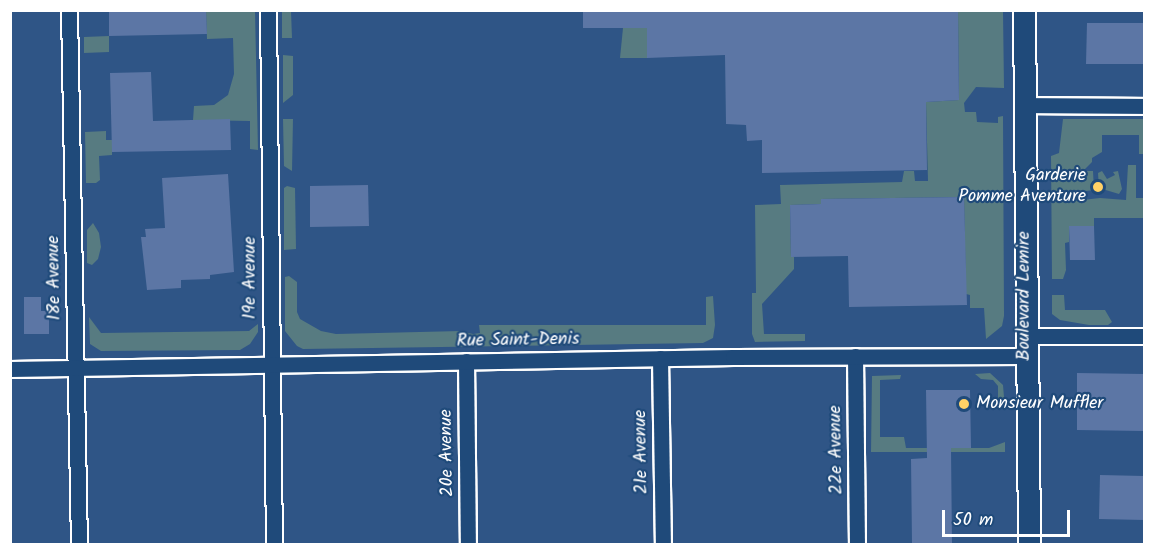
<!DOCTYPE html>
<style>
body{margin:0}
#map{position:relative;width:1155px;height:555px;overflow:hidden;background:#2f5586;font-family:Kalam,sans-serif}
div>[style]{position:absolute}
.green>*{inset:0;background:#577b81}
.building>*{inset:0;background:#5c76a5}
.roads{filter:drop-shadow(2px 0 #fff) drop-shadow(-2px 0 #fff) drop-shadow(0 2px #fff) drop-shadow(0 -2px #fff)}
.street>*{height:15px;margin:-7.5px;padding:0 7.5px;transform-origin:7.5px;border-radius:7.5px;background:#1f4a7a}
.secondary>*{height:21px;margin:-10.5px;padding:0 10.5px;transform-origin:10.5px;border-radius:10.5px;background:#1f4a7a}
.dots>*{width:16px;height:16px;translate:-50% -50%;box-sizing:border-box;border:3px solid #1f4a7a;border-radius:50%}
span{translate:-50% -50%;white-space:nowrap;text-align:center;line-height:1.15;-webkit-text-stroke:4.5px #1f4a7a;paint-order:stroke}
.poi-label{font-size:18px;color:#fff}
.right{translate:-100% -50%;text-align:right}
.left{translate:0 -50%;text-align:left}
.street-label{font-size:18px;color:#fff}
.frame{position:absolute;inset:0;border:12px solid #fff;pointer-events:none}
.scale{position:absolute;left:942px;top:510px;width:128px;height:27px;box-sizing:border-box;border:3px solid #fff;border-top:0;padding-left:8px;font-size:18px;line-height:21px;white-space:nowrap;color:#fff;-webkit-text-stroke:4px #1f4a7a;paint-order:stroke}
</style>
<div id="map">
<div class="green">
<i style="clip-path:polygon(206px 11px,255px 11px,258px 150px,250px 149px,250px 121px,193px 120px,194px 106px,214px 105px,228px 95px,234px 74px,233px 38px,207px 39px)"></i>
<i style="clip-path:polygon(282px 11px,291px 11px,292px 38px,282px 38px)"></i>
<i style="clip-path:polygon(958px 11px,1003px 11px,1004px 88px,976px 87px,964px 103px,965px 112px,976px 112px,977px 122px,998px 123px,998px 117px,1003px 116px,1004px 316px,1002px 326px,986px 339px,984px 308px,970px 308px,970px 295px,966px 294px,964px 197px,821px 199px,821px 204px,790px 205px,791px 257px,794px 257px,794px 269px,762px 304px,764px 334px,805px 334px,805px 341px,755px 342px,752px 334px,752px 293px,756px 293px,755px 205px,781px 204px,780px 185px,902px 182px,904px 171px,914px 171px,915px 181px,928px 181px,926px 102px,959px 100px)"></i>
<i style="clip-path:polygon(623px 28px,647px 28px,647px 58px,620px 58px)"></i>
<i style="clip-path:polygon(109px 36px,109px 52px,84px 53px,84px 37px)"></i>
<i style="clip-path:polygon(283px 55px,293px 56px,293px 95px,283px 103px)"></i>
<i style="clip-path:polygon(283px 119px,293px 119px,292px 171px,284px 166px)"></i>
<i style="clip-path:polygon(1063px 119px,1144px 119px,1144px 154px,1139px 154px,1139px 135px,1102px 135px,1102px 152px,1092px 158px,1092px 162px,1083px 171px,1093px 171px,1094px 190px,1062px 194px,1073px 201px,1100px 198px,1126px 200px,1128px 165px,1136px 165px,1136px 198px,1144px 198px,1144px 218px,1094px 218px,1094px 226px,1069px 226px,1069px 242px,1065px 243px,1066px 270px,1063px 279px,1052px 279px,1051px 156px,1059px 153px)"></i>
<i style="clip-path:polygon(106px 131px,106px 140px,112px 140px,112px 155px,99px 156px,100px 180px,96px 183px,86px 183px,85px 132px)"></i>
<i style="clip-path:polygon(1102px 171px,1107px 179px,1115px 175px,1113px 172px,1118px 171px,1122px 189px,1119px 194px,1099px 188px,1098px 173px)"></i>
<i style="clip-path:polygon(287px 186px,295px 188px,296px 249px,284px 250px,284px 188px)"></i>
<i style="clip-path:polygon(93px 223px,99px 233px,101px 247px,98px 259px,92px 265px,87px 263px,87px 230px)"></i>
<i style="clip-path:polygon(289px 276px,297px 282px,297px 312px,300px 319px,321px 331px,336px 334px,461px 331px,473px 334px,480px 333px,479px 325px,706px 325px,706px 297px,713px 296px,715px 325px,713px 338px,703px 343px,303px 349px,297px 346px,285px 331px,285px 277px)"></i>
<i style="clip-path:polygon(1052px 295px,1064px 295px,1065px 310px,1105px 310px,1112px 322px,1108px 325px,1089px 325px,1060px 320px,1052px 314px)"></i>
<i style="clip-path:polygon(89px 317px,101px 333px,249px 331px,258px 324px,258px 332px,250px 344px,240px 350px,101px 351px,90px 344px)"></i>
<i style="clip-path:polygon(990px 373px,1003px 385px,1005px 409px,998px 407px,998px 386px,993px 380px,981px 379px,975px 374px)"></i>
<i style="clip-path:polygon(901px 375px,900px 379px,880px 380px,880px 437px,904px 437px,906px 448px,989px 448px,1005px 442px,1005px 452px,871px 452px,872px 376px)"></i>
</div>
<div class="building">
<i style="clip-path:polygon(109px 10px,206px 10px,207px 34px,109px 36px)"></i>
<i style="clip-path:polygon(583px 10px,958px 10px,959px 100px,926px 102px,927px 170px,762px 173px,762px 140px,747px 141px,746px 125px,726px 124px,725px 55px,647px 58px,647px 28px,583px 28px)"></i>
<i style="clip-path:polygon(1087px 23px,1144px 23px,1144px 64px,1086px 64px)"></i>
<i style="clip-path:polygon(151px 72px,153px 121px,230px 119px,231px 150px,112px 152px,110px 73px)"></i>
<i style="clip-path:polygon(228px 174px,234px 272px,210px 275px,210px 279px,181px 280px,181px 288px,147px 290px,141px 237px,146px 237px,145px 229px,165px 228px,162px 178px)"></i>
<i style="clip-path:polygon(368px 185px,369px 226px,310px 227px,310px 186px)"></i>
<i style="clip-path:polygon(964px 197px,967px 305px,849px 307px,848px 256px,791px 257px,790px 205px,821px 204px,821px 199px)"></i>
<i style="clip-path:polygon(1069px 226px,1094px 226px,1095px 260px,1070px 260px)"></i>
<i style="clip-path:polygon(24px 297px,41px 297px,41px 311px,49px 311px,49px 334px,24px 334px)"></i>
<i style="clip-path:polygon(1077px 373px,1144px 374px,1144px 431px,1077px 430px)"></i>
<i style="clip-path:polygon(926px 390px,970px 390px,971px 448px,951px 448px,952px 544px,912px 544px,911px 459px,927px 458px)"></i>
<i style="clip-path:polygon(1100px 475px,1144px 476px,1144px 520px,1099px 519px)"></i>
</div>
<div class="roads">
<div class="street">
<i style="left:69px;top:10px;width:534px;rotate:88.93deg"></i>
<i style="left:268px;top:10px;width:534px;rotate:89.36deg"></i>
<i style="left:1024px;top:105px;width:120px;rotate:0.5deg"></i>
<i style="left:1026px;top:336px;width:118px"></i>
<i style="left:855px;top:356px;width:188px;rotate:89.4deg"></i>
<i style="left:660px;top:358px;width:186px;rotate:89.1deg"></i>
<i style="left:466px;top:361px;width:183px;rotate:89.4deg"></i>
<i style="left:10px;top:369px;width:723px;rotate:-0.95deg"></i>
<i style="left:733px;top:357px;width:292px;rotate:-0.2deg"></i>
</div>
<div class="secondary">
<i style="left:1024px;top:10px;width:534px;rotate:89.46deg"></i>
</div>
</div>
<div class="dots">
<i style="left:1098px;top:187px;background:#ffd166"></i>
<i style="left:964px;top:404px;background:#ffd166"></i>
</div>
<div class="poi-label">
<span class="right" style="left:1086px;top:187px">Garderie<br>Pomme Aventure</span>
<span class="left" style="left:976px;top:404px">Monsieur Muffler</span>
</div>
<div class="street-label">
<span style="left:55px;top:278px;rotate:-91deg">18e Avenue</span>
<span style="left:251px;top:278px;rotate:-90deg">19e Avenue</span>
<span style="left:1025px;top:296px;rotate:-90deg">Boulevard Lemire</span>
<span style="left:518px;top:341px;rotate:-1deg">Rue Saint-Denis</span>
<span style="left:837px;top:450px;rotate:-91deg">22e Avenue</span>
<span style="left:642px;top:452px;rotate:-91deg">21e Avenue</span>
<span style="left:448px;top:453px;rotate:-91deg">20e Avenue</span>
</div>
<div class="frame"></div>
<div class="scale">50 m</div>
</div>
